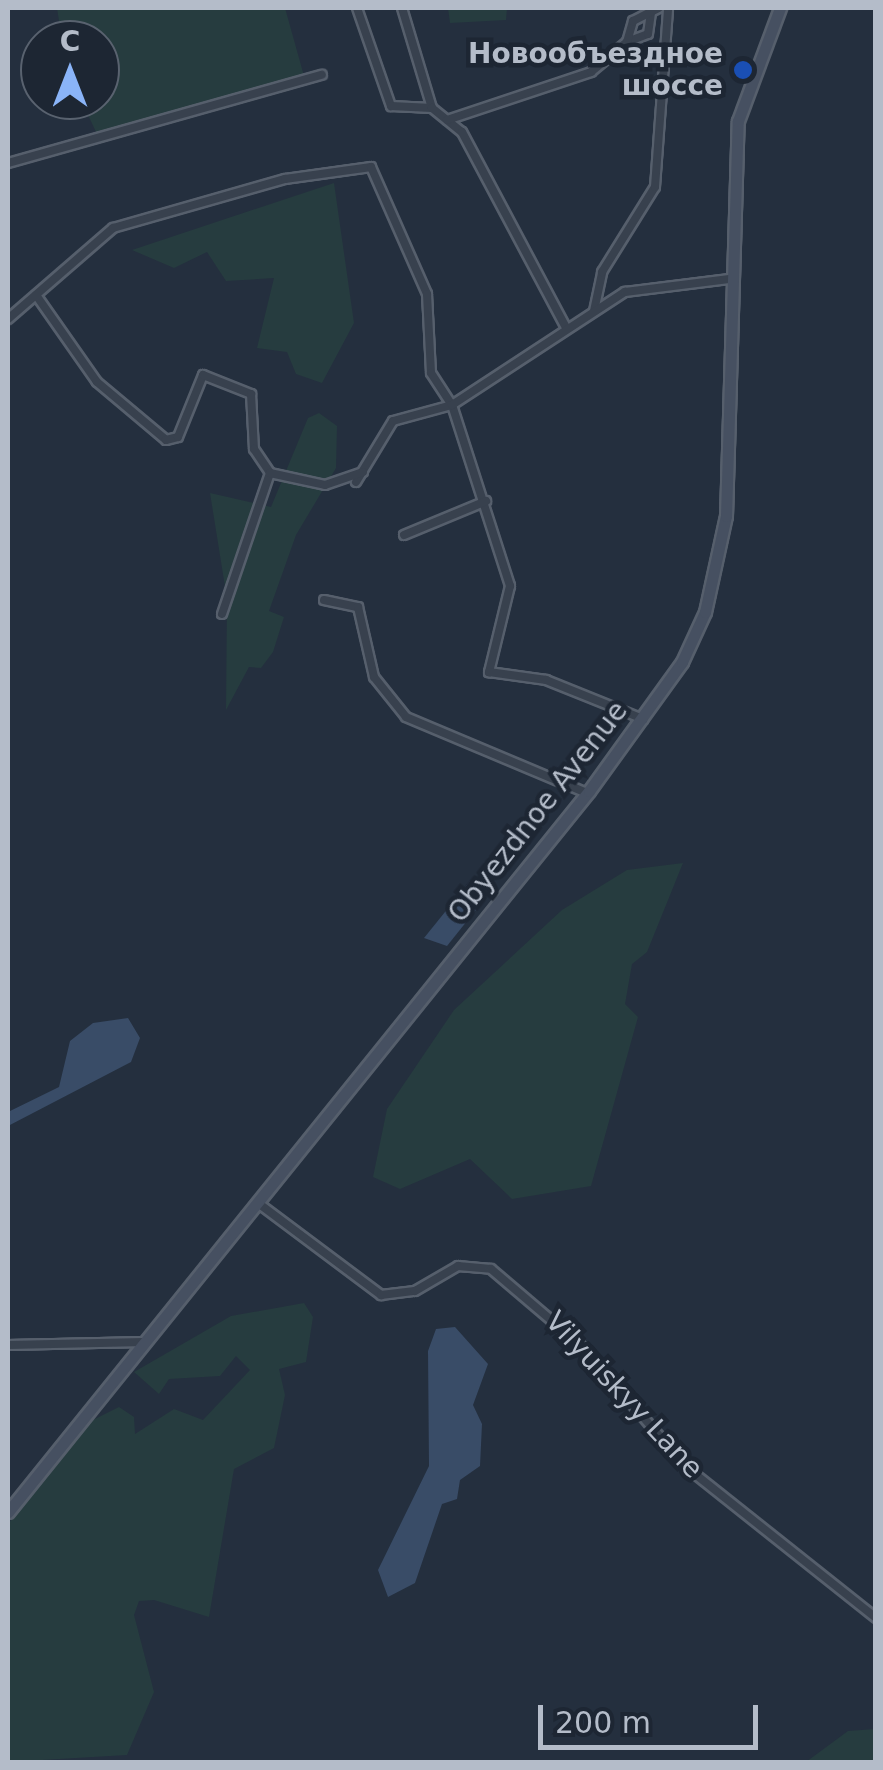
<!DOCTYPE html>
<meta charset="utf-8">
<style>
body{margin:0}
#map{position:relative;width:883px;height:1770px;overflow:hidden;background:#242f3e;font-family:"DejaVu Sans",sans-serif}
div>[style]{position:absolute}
.green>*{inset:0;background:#263c3f}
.water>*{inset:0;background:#394c67}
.roads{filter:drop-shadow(2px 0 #565f6c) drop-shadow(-2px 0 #565f6c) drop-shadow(0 2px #565f6c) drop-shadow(0 -2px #565f6c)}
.street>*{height:8px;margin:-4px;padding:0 4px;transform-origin:4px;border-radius:4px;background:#38414e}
.secondary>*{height:11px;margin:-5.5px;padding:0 5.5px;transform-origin:5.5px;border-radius:5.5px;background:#465061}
.dots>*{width:28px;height:28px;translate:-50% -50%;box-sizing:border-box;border:5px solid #1d2633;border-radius:50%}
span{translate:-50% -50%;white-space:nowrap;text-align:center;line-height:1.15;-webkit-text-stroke:9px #1d2633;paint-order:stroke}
.poi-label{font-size:28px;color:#b4bcc9;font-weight:700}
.right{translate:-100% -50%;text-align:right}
.street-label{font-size:28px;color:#b4bcc9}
.frame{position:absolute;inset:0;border:10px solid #b4bcc9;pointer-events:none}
.north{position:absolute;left:20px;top:20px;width:100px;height:100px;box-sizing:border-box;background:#1d2633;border:2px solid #59626f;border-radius:50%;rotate:0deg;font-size:28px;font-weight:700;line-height:40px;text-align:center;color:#b4bcc9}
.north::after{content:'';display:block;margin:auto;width:35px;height:45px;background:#8ab4f8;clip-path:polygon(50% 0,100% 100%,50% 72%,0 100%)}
.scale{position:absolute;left:538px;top:1705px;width:220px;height:45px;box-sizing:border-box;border:5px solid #b4bcc9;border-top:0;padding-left:12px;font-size:30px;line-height:35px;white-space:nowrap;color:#b4bcc9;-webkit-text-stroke:8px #1d2633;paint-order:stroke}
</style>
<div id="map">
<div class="green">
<i style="clip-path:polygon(57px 8px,285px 8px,304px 76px,97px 134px,81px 100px,100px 100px,100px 40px,62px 40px)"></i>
<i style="clip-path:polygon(448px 8px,507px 8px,506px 20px,450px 23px)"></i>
<i style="clip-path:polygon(334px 183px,354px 323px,322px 383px,296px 374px,287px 352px,257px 348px,274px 278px,226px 281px,207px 252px,174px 268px,132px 250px)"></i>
<i style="clip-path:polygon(319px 413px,337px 426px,336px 468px,296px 535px,269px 611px,284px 617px,273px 652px,261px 668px,249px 667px,226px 710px,227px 599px,210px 493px,271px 507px,308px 418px)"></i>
<i style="clip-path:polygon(683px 863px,647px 952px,632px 964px,625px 1004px,638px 1017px,591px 1186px,512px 1199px,470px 1159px,400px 1189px,373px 1177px,387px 1109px,454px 1010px,562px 910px,627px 870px)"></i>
<i style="clip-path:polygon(304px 1303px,313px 1317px,306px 1362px,279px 1369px,285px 1395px,274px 1448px,234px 1469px,209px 1617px,154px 1600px,139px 1601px,134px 1615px,154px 1692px,127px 1755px,8px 1762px,8px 1524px,85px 1424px,119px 1407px,134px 1417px,135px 1434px,174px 1409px,203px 1420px,250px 1370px,236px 1356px,220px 1376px,169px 1379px,159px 1394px,134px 1372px,231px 1316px)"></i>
<i style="clip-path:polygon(875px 1729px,875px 1762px,806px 1762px,848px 1731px)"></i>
</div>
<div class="water">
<i style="clip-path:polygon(470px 881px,487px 896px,447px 946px,424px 938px)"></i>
<i style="clip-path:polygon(128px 1018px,140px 1038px,131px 1062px,8px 1126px,8px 1112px,59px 1087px,70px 1041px,93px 1023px)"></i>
<i style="clip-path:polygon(455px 1327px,488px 1364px,473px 1405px,482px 1424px,480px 1466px,460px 1480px,457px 1499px,442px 1504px,415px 1583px,388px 1597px,378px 1570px,429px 1466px,428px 1351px,436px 1329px)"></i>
</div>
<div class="roads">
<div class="street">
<i style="left:357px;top:8px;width:104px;rotate:70.9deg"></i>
<i style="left:391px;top:106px;width:41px;rotate:2.8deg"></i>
<i style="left:402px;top:8px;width:104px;rotate:73.3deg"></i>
<i style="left:432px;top:108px;width:38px;rotate:39deg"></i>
<i style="left:462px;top:132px;width:220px;rotate:62deg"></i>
<i style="left:627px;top:42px;width:22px;rotate:-21deg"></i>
<i style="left:648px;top:34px;width:21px;rotate:-82deg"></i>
<i style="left:447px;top:120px;width:152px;rotate:-18.4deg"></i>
<i style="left:591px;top:72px;width:47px;rotate:-39.8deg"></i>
<i style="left:627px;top:42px;width:22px;rotate:-74deg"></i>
<i style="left:633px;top:21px;width:29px;rotate:-27deg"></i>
<i style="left:8px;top:163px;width:326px;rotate:-15.7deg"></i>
<i style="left:36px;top:295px;width:106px;rotate:55deg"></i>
<i style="left:97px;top:382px;width:90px;rotate:40deg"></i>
<i style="left:166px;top:440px;width:12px;rotate:-14deg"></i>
<i style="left:178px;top:437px;width:67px;rotate:-68deg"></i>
<i style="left:203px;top:375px;width:52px;rotate:21.6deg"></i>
<i style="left:251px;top:394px;width:55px;rotate:86.9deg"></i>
<i style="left:254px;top:449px;width:29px;rotate:56deg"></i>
<i style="left:594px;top:311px;width:40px;rotate:-78deg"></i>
<i style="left:602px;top:272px;width:100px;rotate:-58.1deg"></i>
<i style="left:655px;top:187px;width:179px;rotate:-85.8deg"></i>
<i style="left:8px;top:319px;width:139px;rotate:-40.9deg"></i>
<i style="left:113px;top:228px;width:179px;rotate:-15.9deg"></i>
<i style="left:285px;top:179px;width:87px;rotate:-7.9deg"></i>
<i style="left:371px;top:167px;width:139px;rotate:66.2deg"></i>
<i style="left:427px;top:294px;width:79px;rotate:87.1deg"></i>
<i style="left:431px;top:373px;width:38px;rotate:57deg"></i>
<i style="left:452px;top:405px;width:190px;rotate:72.2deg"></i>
<i style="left:510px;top:586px;width:89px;rotate:103.7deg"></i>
<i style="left:489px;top:672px;width:58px;rotate:8deg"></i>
<i style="left:546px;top:680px;width:105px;rotate:21.9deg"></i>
<i style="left:356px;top:482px;width:71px;rotate:-58.8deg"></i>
<i style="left:393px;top:421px;width:61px;rotate:-15.2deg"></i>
<i style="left:452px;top:405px;width:207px;rotate:-33.2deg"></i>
<i style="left:625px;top:292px;width:105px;rotate:-7.1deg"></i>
<i style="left:404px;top:535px;width:89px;rotate:-22.5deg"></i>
<i style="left:324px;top:600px;width:35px;rotate:12deg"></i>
<i style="left:358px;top:607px;width:72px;rotate:77.1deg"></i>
<i style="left:374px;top:677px;width:51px;rotate:51.3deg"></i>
<i style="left:406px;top:717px;width:196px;rotate:22.8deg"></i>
<i style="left:222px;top:614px;width:149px;rotate:-71.2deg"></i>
<i style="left:270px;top:473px;width:56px;rotate:12.3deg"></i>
<i style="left:325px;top:485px;width:40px;rotate:-18.9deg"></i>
<i style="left:258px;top:1203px;width:154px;rotate:36.8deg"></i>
<i style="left:381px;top:1295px;width:34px;rotate:-7deg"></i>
<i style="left:415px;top:1291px;width:50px;rotate:-30.2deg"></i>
<i style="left:458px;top:1266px;width:33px;rotate:5deg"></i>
<i style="left:491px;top:1269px;width:123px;rotate:40.4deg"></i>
<i style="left:585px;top:1349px;width:154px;rotate:49.5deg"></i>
<i style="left:685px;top:1466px;width:244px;rotate:38.5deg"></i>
<i style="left:8px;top:1345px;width:136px;rotate:-1.3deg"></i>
</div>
<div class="secondary">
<i style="left:8px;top:1512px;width:926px;rotate:-51.14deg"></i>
<i style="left:589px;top:791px;width:159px;rotate:-54.2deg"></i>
<i style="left:682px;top:662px;width:55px;rotate:-65.3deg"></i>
<i style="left:705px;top:612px;width:98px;rotate:-77.7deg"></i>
<i style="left:726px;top:516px;width:395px;rotate:-88.3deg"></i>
<i style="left:738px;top:121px;width:121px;rotate:-69.6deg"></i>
</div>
</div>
<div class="dots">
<i style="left:743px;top:70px;background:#1a4fb4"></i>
</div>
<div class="poi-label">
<span class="right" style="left:723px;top:70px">Новообъездное<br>шоссе</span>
</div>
<div class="street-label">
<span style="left:538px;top:812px;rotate:-52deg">Obyezdnoe Avenue</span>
<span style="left:624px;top:1395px;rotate:47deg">Vilyuiskyy Lane</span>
</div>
<div class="frame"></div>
<div class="north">С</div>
<div class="scale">200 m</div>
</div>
